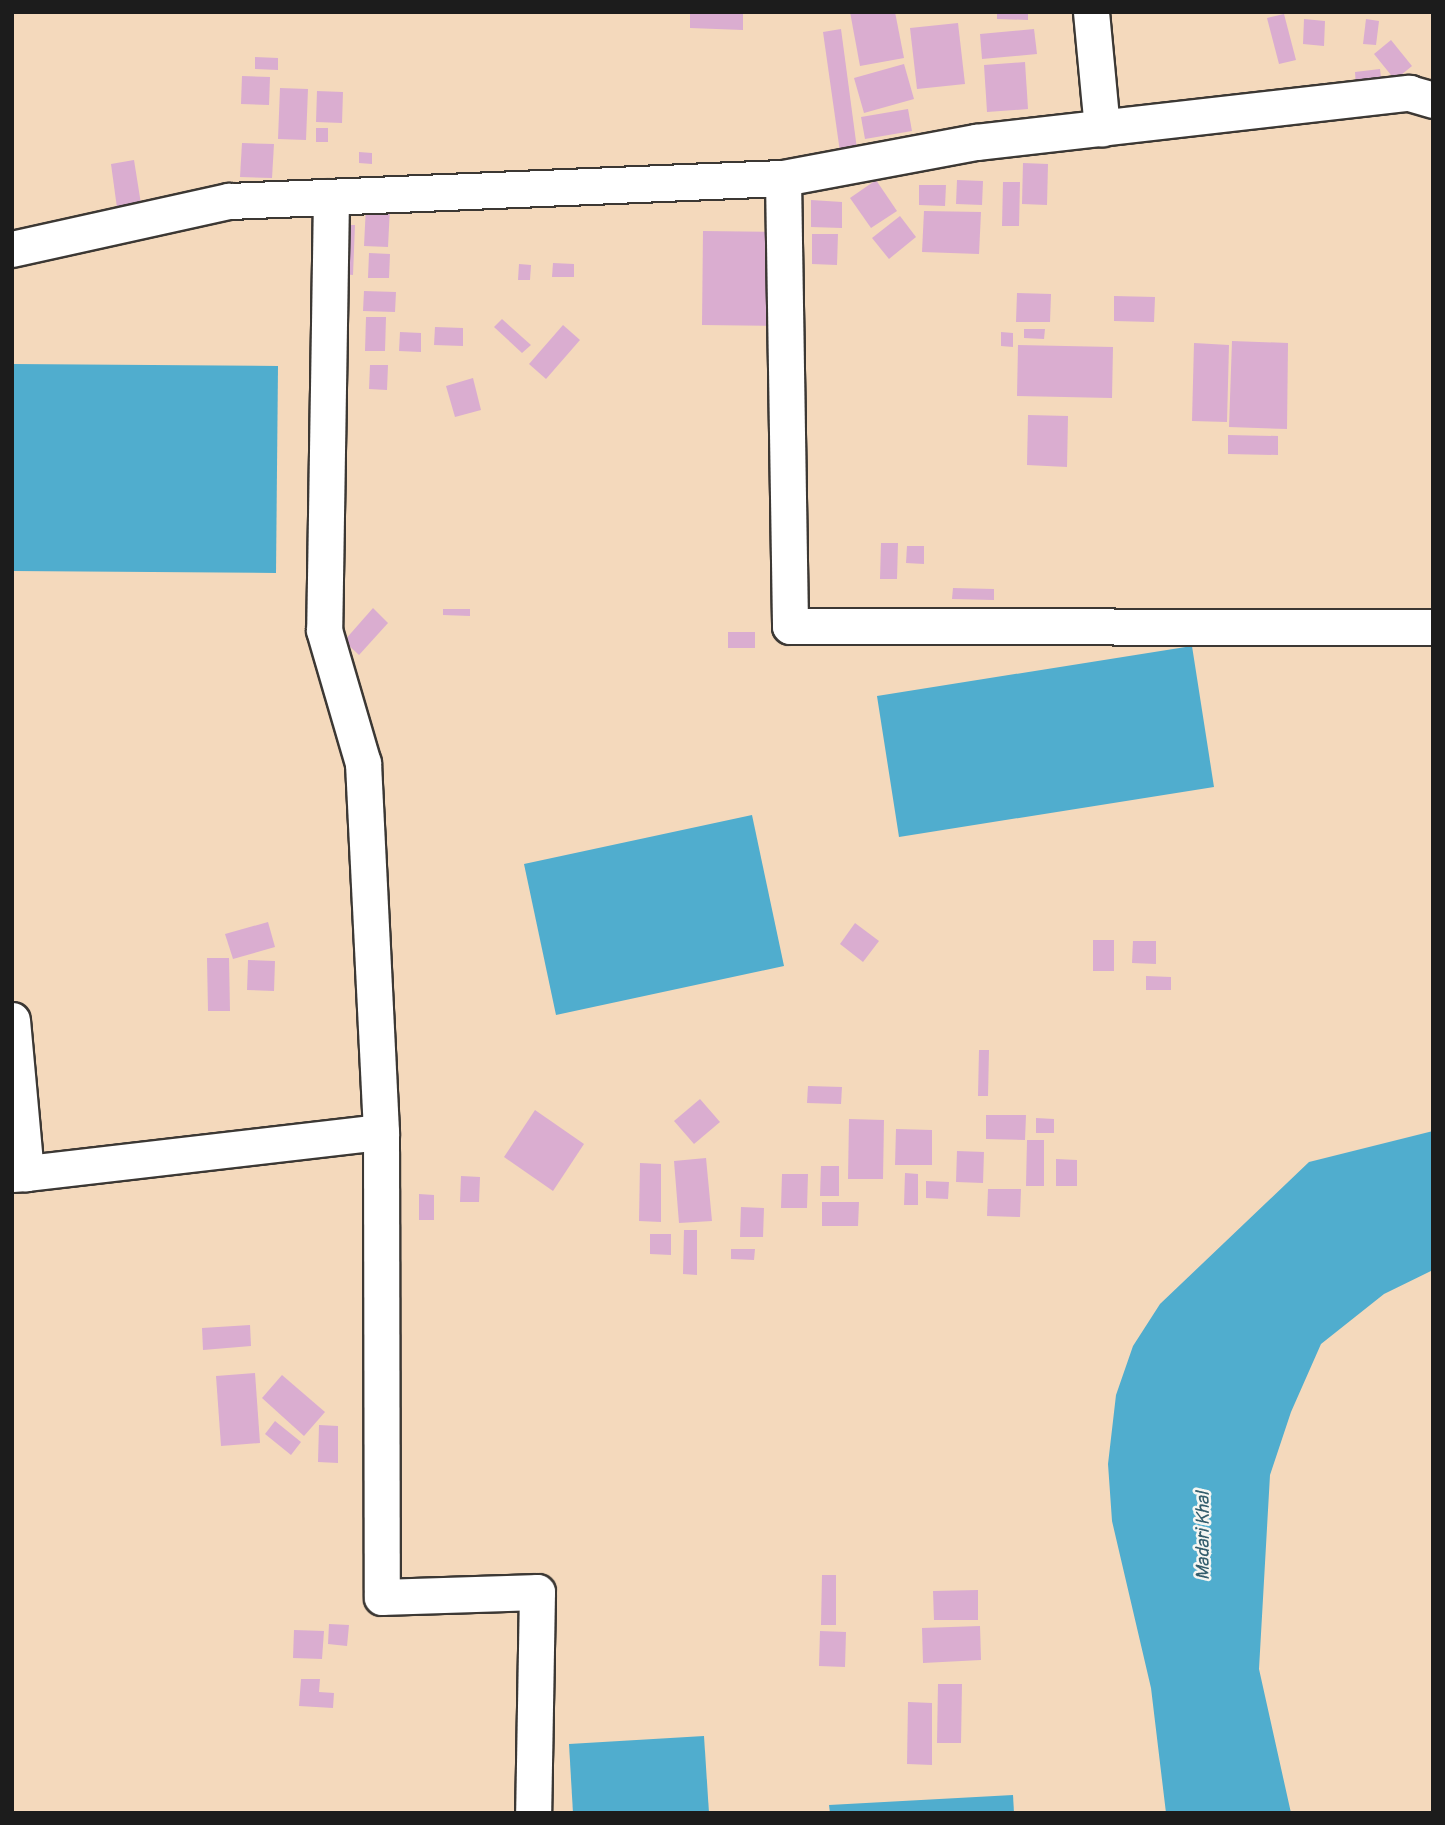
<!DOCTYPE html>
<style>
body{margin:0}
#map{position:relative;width:1445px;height:1825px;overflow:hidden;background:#f4d9bc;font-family:Pangolin,sans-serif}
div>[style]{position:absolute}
.water>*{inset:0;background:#50adce}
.building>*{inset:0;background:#daadd0}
.roads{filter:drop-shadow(2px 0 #3c3834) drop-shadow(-2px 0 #3c3834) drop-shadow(0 2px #3c3834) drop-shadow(0 -2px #3c3834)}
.minor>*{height:35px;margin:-17.5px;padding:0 17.5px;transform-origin:17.5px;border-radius:17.5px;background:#fff}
span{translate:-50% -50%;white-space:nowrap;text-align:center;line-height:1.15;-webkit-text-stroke:5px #f6f6f2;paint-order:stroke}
.water-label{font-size:19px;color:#335d6c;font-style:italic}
.frame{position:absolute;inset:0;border:14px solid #1c1c1c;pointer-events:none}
</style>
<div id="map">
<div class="water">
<i style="clip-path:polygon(12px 364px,278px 366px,276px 573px,12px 571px)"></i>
<i style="clip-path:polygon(1192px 646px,1214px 787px,899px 837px,877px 696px)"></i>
<i style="clip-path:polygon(752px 815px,784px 966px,556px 1015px,524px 864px)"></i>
<i style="clip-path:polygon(1433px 1131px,1433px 1270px,1384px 1294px,1321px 1344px,1291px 1412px,1270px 1475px,1259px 1669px,1291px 1813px,1166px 1813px,1151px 1688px,1112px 1521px,1108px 1464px,1116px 1395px,1133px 1346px,1160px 1304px,1309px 1162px)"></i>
<i style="clip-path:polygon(704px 1736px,709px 1813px,573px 1813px,569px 1744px)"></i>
<i style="clip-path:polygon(1013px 1795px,1014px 1813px,830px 1813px,829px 1805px)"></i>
</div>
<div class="building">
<i style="clip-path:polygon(690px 12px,743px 12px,743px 30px,690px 28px)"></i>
<i style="clip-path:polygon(850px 12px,895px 12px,904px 58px,860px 66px)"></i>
<i style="clip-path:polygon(997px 12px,1028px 12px,1028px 20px,997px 19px)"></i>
<i style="clip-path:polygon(1284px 14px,1296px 60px,1279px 64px,1267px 18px)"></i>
<i style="clip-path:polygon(1304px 19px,1325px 21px,1324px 46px,1303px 44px)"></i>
<i style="clip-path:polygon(1366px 19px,1379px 21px,1376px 45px,1363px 44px)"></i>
<i style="clip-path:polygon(958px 23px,965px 84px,917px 89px,910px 28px)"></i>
<i style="clip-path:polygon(841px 29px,857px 149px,840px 152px,823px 32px)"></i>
<i style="clip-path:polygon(1034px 29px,1037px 54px,982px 59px,980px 34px)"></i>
<i style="clip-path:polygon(1391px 40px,1412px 66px,1395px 80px,1374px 54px)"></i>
<i style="clip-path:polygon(255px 57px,278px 58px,278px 70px,255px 69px)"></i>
<i style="clip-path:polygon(1025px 62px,1028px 109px,987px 112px,984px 65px)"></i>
<i style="clip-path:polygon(904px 64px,914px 99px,864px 113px,854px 78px)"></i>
<i style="clip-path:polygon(1380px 69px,1382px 86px,1356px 88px,1355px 72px)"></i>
<i style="clip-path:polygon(242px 76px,270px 77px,269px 105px,241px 104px)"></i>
<i style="clip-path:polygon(280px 88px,308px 89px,306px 140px,278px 139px)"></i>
<i style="clip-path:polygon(317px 91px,343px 92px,342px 123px,316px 122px)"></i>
<i style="clip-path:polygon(908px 109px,912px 131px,865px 139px,861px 117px)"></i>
<i style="clip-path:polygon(316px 128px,328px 128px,328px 142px,316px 142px)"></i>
<i style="clip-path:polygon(242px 143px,274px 144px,272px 178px,240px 177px)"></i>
<i style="clip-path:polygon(359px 152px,372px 153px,372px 164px,359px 163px)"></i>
<i style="clip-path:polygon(134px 160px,141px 204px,117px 208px,111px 164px)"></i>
<i style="clip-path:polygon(1023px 163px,1048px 164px,1047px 205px,1022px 204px)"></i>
<i style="clip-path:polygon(876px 180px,897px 211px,871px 228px,850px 198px)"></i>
<i style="clip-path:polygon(957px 180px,983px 181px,982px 205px,956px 204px)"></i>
<i style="clip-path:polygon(1003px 182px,1020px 182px,1019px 226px,1002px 226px)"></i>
<i style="clip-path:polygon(919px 185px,946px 185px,945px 206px,919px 205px)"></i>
<i style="clip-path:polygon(811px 200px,842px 202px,842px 228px,811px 227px)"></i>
<i style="clip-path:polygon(366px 206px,390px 207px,388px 247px,364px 246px)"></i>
<i style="clip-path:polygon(924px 211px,981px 212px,979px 254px,922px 252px)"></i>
<i style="clip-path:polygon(900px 216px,916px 237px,889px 259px,872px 238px)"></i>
<i style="clip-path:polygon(344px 225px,355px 225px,353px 275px,342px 274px)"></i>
<i style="clip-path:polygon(703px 231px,781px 232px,779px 326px,702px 325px)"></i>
<i style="clip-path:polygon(812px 234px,838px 234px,837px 265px,812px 264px)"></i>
<i style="clip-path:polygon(369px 253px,390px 254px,389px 278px,368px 278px)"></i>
<i style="clip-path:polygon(553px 263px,574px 264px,574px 277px,552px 277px)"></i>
<i style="clip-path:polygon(519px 264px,531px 265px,530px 280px,518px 280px)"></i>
<i style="clip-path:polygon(364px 291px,396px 292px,395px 312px,363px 311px)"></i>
<i style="clip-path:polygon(1017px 293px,1051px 294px,1050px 322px,1016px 322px)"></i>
<i style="clip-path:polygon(1114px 296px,1155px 297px,1154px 322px,1114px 321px)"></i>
<i style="clip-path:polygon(366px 317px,386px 317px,385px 351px,365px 351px)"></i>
<i style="clip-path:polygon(502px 319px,531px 345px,522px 353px,494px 327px)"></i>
<i style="clip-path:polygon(563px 325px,580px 340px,546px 379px,529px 364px)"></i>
<i style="clip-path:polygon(435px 327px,463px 328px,463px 346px,434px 345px)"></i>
<i style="clip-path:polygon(1024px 329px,1045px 329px,1044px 339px,1024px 338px)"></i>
<i style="clip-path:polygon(400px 332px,421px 333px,421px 352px,399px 351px)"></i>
<i style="clip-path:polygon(1001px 332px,1013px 333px,1013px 347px,1001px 346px)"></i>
<i style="clip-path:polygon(1232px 341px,1288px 343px,1287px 429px,1229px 427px)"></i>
<i style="clip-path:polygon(1194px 343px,1229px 345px,1227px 422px,1192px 421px)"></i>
<i style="clip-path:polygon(1018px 345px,1113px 347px,1112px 398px,1017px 396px)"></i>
<i style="clip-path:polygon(370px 365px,388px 365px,387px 390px,369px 389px)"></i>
<i style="clip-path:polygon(473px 378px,481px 410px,455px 417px,446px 386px)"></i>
<i style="clip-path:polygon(1028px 415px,1068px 416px,1067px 467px,1027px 465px)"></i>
<i style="clip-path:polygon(1228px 435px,1278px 436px,1278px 455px,1228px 454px)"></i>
<i style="clip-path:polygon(881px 543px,898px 543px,897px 579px,880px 579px)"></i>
<i style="clip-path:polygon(907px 546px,924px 546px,924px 564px,906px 563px)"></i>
<i style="clip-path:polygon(953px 588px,994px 589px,994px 600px,952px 599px)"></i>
<i style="clip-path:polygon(373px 608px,388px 623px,359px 655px,344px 641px)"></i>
<i style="clip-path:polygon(443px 609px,470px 609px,470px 616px,443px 615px)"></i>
<i style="clip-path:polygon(728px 632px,755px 632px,755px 648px,728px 648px)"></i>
<i style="clip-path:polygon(268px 922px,275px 947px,233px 959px,225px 934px)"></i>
<i style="clip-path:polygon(855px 923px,879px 941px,863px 962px,840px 944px)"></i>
<i style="clip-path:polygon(1093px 940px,1114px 940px,1114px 971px,1093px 971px)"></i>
<i style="clip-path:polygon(1133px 941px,1156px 941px,1156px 964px,1132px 963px)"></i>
<i style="clip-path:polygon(207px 958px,229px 958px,230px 1011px,208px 1011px)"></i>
<i style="clip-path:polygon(248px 960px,275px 961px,274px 991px,247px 990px)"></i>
<i style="clip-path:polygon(1146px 976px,1171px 977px,1171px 990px,1146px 990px)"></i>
<i style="clip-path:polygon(979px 1050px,989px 1050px,988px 1096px,978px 1096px)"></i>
<i style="clip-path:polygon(808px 1086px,842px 1087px,841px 1104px,807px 1103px)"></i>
<i style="clip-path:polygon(700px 1099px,720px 1122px,694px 1144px,674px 1121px)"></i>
<i style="clip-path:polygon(535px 1110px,584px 1144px,553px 1191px,504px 1157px)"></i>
<i style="clip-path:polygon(986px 1115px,1026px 1115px,1025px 1140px,986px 1139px)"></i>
<i style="clip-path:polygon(1036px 1118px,1054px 1119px,1054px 1133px,1036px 1133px)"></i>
<i style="clip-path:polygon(849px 1119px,884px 1120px,883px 1179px,848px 1179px)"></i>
<i style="clip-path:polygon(896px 1129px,932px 1130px,932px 1165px,895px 1165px)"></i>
<i style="clip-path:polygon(1027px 1140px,1044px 1140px,1044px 1186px,1026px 1186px)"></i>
<i style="clip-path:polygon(957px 1151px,984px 1152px,983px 1183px,956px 1182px)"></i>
<i style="clip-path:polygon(706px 1158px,712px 1221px,679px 1223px,674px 1161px)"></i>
<i style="clip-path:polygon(1056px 1159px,1077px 1160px,1077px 1186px,1056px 1186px)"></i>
<i style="clip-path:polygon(640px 1163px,661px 1164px,661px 1222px,639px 1221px)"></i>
<i style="clip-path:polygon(821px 1166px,839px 1166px,839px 1196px,820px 1196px)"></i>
<i style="clip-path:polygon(905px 1173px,918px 1174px,918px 1205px,904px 1205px)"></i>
<i style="clip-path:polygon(782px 1174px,808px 1174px,807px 1208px,781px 1208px)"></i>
<i style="clip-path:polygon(461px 1176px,480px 1177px,479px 1202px,460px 1202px)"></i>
<i style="clip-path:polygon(926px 1181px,949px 1182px,948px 1199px,926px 1198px)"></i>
<i style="clip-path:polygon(988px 1189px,1021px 1189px,1020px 1217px,987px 1216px)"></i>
<i style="clip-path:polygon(419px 1194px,434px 1195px,434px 1220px,419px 1220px)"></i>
<i style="clip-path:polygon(822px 1202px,859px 1202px,858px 1226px,822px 1226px)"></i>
<i style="clip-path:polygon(741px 1207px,764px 1208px,763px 1237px,740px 1237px)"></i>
<i style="clip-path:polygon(684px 1230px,697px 1230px,697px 1275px,683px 1274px)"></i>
<i style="clip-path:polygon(650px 1234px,671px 1234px,671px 1255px,650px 1254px)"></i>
<i style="clip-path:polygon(731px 1249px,755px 1249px,754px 1260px,731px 1259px)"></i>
<i style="clip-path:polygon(250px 1325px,251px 1346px,203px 1350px,202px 1328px)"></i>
<i style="clip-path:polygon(255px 1373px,260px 1443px,221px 1446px,216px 1376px)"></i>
<i style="clip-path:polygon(282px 1375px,325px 1412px,304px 1436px,262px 1398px)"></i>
<i style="clip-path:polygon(275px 1421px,301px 1442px,291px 1455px,265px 1434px)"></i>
<i style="clip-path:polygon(319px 1425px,338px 1426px,338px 1463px,318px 1462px)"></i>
<i style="clip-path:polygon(822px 1575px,836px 1575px,836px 1625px,821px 1625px)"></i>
<i style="clip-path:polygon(978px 1590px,978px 1620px,934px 1620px,933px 1591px)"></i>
<i style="clip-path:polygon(329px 1624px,349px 1625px,347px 1646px,328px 1644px)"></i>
<i style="clip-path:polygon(980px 1626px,981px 1660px,923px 1663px,922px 1628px)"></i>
<i style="clip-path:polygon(294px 1630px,324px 1631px,322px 1659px,293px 1658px)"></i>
<i style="clip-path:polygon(820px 1631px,846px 1632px,845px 1667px,819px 1666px)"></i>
<i style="clip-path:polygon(301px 1679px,320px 1679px,319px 1692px,334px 1693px,333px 1708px,299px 1706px)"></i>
<i style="clip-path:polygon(938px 1684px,962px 1684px,961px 1743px,937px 1743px)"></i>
<i style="clip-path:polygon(908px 1702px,932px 1703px,932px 1765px,907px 1764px)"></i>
</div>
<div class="roads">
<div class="minor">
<i style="left:1091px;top:12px;width:117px;rotate:84.6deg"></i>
<i style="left:783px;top:178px;width:448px;rotate:89.1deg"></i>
<i style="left:790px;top:626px;width:643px;rotate:0.09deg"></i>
<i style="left:331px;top:197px;width:433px;rotate:90.9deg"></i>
<i style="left:324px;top:630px;width:139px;rotate:73.7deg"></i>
<i style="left:363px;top:763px;width:369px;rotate:87.2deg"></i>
<i style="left:12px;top:249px;width:222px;rotate:-12.5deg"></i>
<i style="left:229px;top:201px;width:554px;rotate:-2.38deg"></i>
<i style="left:783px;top:178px;width:196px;rotate:-10.6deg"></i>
<i style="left:976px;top:142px;width:436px;rotate:-6.5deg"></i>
<i style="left:1409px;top:93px;width:25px;rotate:16deg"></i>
<i style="left:12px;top:1020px;width:154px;rotate:84.8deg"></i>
<i style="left:26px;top:1173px;width:14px;rotate:176deg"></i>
<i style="left:26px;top:1173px;width:357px;rotate:-6.6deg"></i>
<i style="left:381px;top:1132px;width:465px;rotate:89.9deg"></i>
<i style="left:382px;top:1597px;width:155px;rotate:-1.8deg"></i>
<i style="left:537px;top:1592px;width:221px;rotate:91deg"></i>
</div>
</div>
<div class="water-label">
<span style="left:1204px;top:1536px;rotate:-90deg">Madari Khal</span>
</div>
<div class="frame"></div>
</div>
